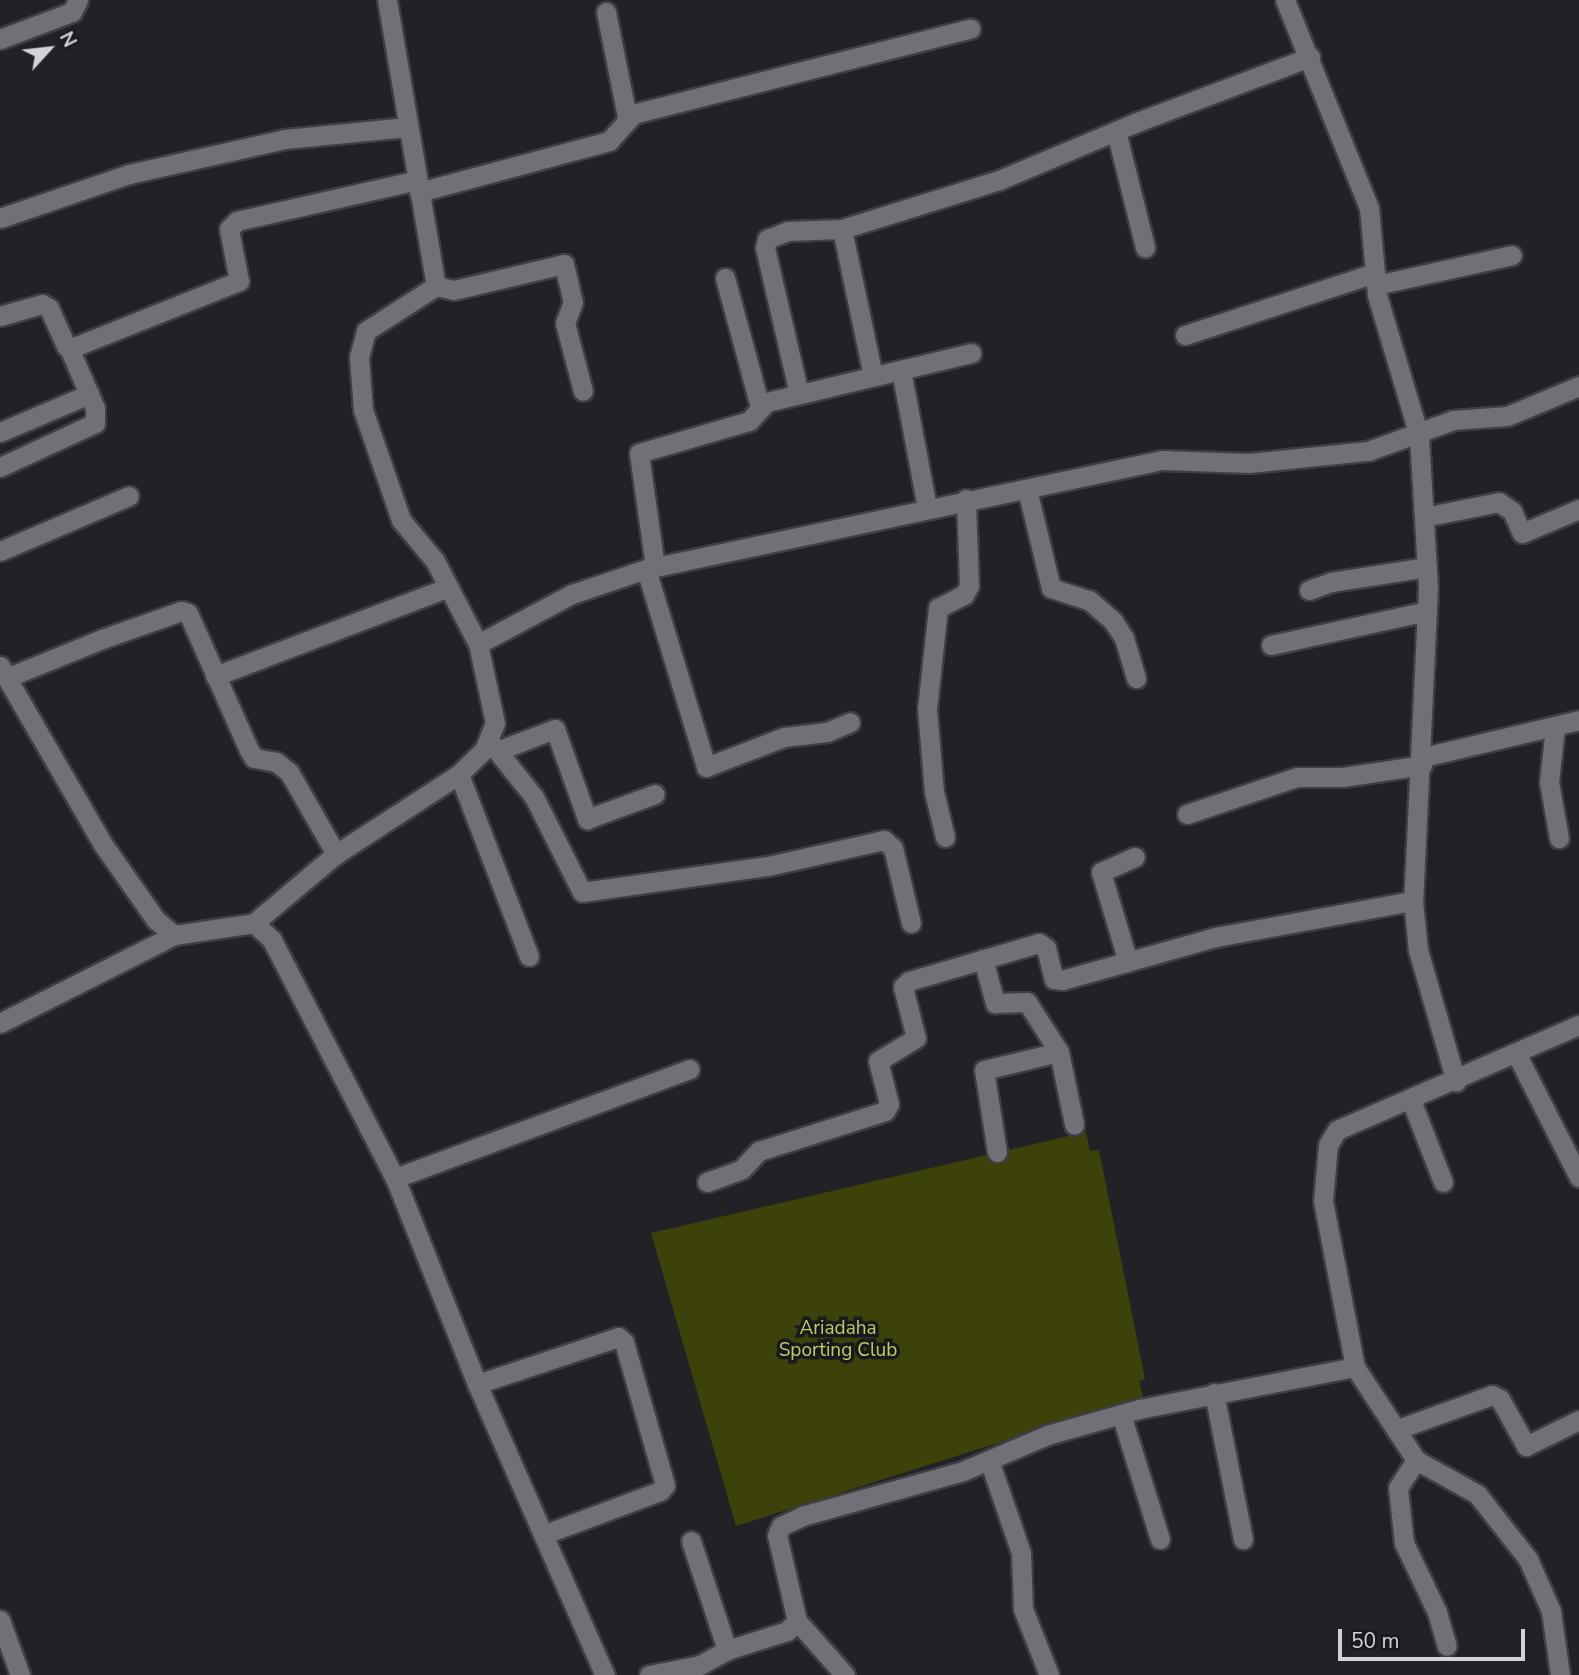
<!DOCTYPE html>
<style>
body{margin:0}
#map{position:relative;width:1579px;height:1675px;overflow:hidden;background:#212126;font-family:"Nunito Sans",sans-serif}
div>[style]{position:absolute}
.green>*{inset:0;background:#3d420b}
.roads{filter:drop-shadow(2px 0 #3f3e43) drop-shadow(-2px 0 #3f3e43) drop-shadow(0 2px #3f3e43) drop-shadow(0 -2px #3f3e43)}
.minor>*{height:19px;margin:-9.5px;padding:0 9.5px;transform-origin:9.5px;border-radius:9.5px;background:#717077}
.tertiary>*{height:19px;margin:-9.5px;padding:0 9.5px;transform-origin:9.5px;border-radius:9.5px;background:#717077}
span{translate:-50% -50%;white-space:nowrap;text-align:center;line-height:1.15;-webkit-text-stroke:7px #18181d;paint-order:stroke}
.park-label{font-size:19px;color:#c0cb67}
.north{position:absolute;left:14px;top:14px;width:70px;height:70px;-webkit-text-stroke:5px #18181d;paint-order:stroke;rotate:63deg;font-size:19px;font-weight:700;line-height:28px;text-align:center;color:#d3d3d7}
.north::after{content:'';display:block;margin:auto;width:24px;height:32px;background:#d3d3d7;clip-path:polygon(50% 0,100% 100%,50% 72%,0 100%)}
.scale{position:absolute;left:1338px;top:1629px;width:187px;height:32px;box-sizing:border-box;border:4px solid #d3d3d7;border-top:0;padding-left:9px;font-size:21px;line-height:24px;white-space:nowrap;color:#d3d3d7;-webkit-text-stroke:5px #18181d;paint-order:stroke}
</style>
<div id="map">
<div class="green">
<i style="clip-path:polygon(1086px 1132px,1090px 1151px,1099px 1150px,1145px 1379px,1139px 1381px,1143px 1397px,736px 1526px,651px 1233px)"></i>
</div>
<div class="roads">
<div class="minor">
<i style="left:387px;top:0;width:290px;rotate:80.3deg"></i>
<i style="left:436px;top:286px;width:83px;rotate:147.3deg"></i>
<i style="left:366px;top:331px;width:27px;rotate:105deg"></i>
<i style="left:359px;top:357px;width:53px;rotate:85.7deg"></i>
<i style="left:363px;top:410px;width:116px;rotate:70.9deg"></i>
<i style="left:401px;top:520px;width:53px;rotate:50.3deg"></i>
<i style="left:435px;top:561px;width:93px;rotate:62.6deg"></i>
<i style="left:606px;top:12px;width:107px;rotate:78.7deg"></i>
<i style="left:0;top:39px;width:77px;rotate:-20.6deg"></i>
<i style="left:72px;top:12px;width:13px;rotate:-63deg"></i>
<i style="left:1116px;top:131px;width:120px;rotate:76deg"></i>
<i style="left:419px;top:192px;width:197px;rotate:-15deg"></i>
<i style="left:609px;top:141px;width:36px;rotate:-48deg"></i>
<i style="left:633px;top:114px;width:348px;rotate:-14.2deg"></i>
<i style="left:0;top:218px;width:136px;rotate:-18.8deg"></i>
<i style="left:129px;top:174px;width:160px;rotate:-12.6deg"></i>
<i style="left:285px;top:139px;width:123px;rotate:-5.6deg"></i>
<i style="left:842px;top:229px;width:150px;rotate:78.1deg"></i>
<i style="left:725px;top:278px;width:134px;rotate:74.8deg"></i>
<i style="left:1376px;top:285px;width:139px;rotate:-12.4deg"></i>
<i style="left:436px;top:286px;width:18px;rotate:13deg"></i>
<i style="left:454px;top:290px;width:113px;rotate:-13.3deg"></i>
<i style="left:564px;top:264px;width:39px;rotate:77deg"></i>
<i style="left:573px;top:302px;width:22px;rotate:111deg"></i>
<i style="left:565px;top:323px;width:70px;rotate:75.2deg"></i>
<i style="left:0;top:316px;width:44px;rotate:-15.9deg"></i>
<i style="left:42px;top:304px;width:8px;rotate:30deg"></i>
<i style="left:49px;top:308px;width:42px;rotate:65.9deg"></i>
<i style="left:66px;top:346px;width:8px;rotate:7deg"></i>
<i style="left:74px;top:347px;width:178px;rotate:-21.8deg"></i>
<i style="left:239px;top:281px;width:53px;rotate:-100.9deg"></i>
<i style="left:229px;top:229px;width:11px;rotate:-45deg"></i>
<i style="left:237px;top:221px;width:185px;rotate:-12.8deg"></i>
<i style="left:1185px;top:335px;width:200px;rotate:-18.1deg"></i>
<i style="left:901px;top:370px;width:139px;rotate:79.3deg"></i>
<i style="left:799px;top:394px;width:150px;rotate:-103.1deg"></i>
<i style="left:765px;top:248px;width:9px;rotate:-77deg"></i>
<i style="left:767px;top:239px;width:22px;rotate:-21deg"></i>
<i style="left:788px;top:231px;width:54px;rotate:-2.1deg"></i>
<i style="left:842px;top:229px;width:164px;rotate:-17.3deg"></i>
<i style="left:999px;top:180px;width:150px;rotate:-22.8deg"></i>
<i style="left:1137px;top:122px;width:185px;rotate:-20.6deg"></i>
<i style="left:0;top:432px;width:97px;rotate:-23.1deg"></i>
<i style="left:0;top:467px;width:105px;rotate:-24.9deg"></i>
<i style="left:95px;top:423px;width:15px;rotate:-90deg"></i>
<i style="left:95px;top:408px;width:65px;rotate:-113.4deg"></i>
<i style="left:1027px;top:489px;width:102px;rotate:76.4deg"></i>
<i style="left:1051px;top:588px;width:40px;rotate:18deg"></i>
<i style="left:1089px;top:600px;width:32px;rotate:41deg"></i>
<i style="left:1113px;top:621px;width:20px;rotate:57deg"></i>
<i style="left:1124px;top:638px;width:42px;rotate:73.3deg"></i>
<i style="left:1424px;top:517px;width:76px;rotate:-11.3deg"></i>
<i style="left:1499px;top:502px;width:16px;rotate:35deg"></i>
<i style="left:1512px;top:511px;width:24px;rotate:66deg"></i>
<i style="left:1522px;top:533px;width:62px;rotate:-22.8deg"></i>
<i style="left:0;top:551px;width:140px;rotate:-23.1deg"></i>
<i style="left:655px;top:567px;width:115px;rotate:-98deg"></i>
<i style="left:639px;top:453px;width:115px;rotate:-16.2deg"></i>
<i style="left:749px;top:421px;width:26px;rotate:-47deg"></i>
<i style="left:767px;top:402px;width:210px;rotate:-13.5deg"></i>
<i style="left:646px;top:569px;width:207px;rotate:73.1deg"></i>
<i style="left:706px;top:767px;width:84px;rotate:-21deg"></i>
<i style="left:784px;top:737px;width:43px;rotate:-6.6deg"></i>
<i style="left:827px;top:732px;width:25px;rotate:-23deg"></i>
<i style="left:1309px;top:590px;width:23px;rotate:-20deg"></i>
<i style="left:1331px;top:582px;width:97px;rotate:-8.9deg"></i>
<i style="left:1271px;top:645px;width:160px;rotate:-12.3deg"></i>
<i style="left:215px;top:676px;width:250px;rotate:-20.8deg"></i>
<i style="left:6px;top:678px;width:104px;rotate:-22.1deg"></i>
<i style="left:102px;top:639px;width:84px;rotate:-19.5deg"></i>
<i style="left:181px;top:611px;width:7px;rotate:16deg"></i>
<i style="left:188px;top:613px;width:150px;rotate:66deg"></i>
<i style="left:249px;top:750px;width:9px;rotate:58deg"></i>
<i style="left:254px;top:758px;width:22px;rotate:10deg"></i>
<i style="left:276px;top:762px;width:16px;rotate:38deg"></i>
<i style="left:289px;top:772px;width:95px;rotate:60.2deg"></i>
<i style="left:1555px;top:727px;width:55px;rotate:96.2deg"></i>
<i style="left:1549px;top:782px;width:57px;rotate:79.9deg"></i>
<i style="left:490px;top:742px;width:70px;rotate:51.3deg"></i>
<i style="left:534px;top:797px;width:106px;rotate:63.2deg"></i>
<i style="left:582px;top:892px;width:188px;rotate:-8deg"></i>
<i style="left:768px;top:866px;width:119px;rotate:-12.6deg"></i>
<i style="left:884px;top:840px;width:12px;rotate:42deg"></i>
<i style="left:893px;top:848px;width:77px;rotate:76.5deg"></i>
<i style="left:497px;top:751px;width:62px;rotate:-20.8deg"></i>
<i style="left:555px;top:729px;width:96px;rotate:70.4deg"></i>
<i style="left:587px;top:819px;width:72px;rotate:-20.2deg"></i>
<i style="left:1423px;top:757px;width:160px;rotate:-13.3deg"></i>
<i style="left:459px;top:774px;width:195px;rotate:69deg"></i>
<i style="left:1187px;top:814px;width:116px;rotate:-18.6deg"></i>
<i style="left:1297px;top:777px;width:46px"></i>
<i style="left:1343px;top:777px;width:80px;rotate:-8.6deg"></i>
<i style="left:945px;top:837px;width:46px;rotate:-103.7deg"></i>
<i style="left:934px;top:792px;width:83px;rotate:-94.8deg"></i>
<i style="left:927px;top:709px;width:102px;rotate:-83.8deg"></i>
<i style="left:938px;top:608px;width:29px;rotate:-27deg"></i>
<i style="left:964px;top:595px;width:10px;rotate:-61deg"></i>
<i style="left:969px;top:586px;width:87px;rotate:-92deg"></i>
<i style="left:254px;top:923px;width:107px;rotate:-40.1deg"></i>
<i style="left:336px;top:854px;width:147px;rotate:-33deg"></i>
<i style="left:459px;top:774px;width:35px;rotate:-44deg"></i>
<i style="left:484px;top:750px;width:29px;rotate:-68deg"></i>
<i style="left:495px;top:723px;width:81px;rotate:-102.1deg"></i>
<i style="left:478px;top:644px;width:106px;rotate:-28deg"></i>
<i style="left:572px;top:594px;width:78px;rotate:-18.7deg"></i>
<i style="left:646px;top:569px;width:527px;rotate:-11.93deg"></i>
<i style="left:1162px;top:460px;width:87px;rotate:2deg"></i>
<i style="left:1249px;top:463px;width:120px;rotate:-5.8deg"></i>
<i style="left:1368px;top:451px;width:90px;rotate:-20deg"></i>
<i style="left:1453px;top:420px;width:54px;rotate:-4.2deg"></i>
<i style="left:1507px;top:416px;width:78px;rotate:-22.6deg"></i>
<i style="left:983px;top:959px;width:46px;rotate:74.7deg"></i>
<i style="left:995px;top:1003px;width:32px;rotate:-2deg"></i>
<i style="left:1027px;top:1002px;width:59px;rotate:57.4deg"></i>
<i style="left:1059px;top:1052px;width:74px;rotate:78.2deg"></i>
<i style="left:1128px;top:962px;width:94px;rotate:-106.7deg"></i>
<i style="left:1101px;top:872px;width:37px;rotate:-24deg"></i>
<i style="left:0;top:1023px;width:195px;rotate:-26.8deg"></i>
<i style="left:1517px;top:1055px;width:137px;rotate:63.1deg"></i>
<i style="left:1411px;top:1100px;width:88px;rotate:68.7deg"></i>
<i style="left:997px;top:1152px;width:83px;rotate:-99deg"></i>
<i style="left:984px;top:1070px;width:77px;rotate:-13.5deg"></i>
<i style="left:395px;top:1178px;width:314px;rotate:-20.3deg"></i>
<i style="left:707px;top:1182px;width:37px;rotate:-20deg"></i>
<i style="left:742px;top:1169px;width:25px;rotate:-47deg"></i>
<i style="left:759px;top:1151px;width:132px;rotate:-17.6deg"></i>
<i style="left:885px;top:1111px;width:8px;rotate:-60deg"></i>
<i style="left:889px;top:1104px;width:44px;rotate:-104.3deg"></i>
<i style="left:878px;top:1061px;width:44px;rotate:-31.2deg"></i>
<i style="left:916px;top:1038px;width:53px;rotate:-104.3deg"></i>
<i style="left:903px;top:987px;width:8px;rotate:-45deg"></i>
<i style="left:909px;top:981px;width:135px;rotate:-16.3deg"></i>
<i style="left:1039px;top:943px;width:9px;rotate:36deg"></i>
<i style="left:1046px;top:948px;width:32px;rotate:76deg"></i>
<i style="left:1054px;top:979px;width:8px;rotate:7deg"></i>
<i style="left:1062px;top:980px;width:160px;rotate:-15.6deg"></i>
<i style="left:1216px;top:937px;width:200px;rotate:-10.4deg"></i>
<i style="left:477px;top:1384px;width:149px;rotate:-18.4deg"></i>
<i style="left:618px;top:1337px;width:8px;rotate:40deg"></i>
<i style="left:624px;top:1342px;width:149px;rotate:74deg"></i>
<i style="left:665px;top:1485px;width:8px;rotate:130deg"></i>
<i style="left:660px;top:1491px;width:123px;rotate:159.5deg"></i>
<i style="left:1214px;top:1393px;width:149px;rotate:78.8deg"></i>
<i style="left:1121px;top:1414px;width:131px;rotate:72.7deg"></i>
<i style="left:1398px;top:1429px;width:100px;rotate:-19.9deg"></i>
<i style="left:1492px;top:1395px;width:9px;rotate:27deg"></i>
<i style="left:1500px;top:1399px;width:54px;rotate:61deg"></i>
<i style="left:1526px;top:1446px;width:59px;rotate:-26.1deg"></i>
<i style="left:989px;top:1460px;width:98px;rotate:71deg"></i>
<i style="left:1021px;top:1553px;width:56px;rotate:88deg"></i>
<i style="left:1023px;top:1609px;width:71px;rotate:68.5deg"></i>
<i style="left:1416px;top:1460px;width:33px;rotate:123deg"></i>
<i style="left:1398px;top:1488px;width:55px;rotate:83.8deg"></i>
<i style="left:1404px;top:1543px;width:76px;rotate:64.4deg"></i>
<i style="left:1437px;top:1612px;width:35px;rotate:74deg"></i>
<i style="left:691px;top:1541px;width:115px;rotate:71.7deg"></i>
<i style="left:0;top:1620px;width:59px;rotate:70deg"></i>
<i style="left:797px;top:1621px;width:72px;rotate:48.4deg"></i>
<i style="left:649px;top:1675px;width:52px;rotate:-11.1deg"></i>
<i style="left:700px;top:1665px;width:31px;rotate:-29deg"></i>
<i style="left:727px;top:1650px;width:63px;rotate:-17.6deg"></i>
<i style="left:787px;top:1631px;width:14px;rotate:-45deg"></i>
<i style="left:797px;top:1621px;width:88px;rotate:-103.1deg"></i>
<i style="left:777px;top:1535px;width:10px;rotate:-66deg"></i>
<i style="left:781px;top:1526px;width:23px;rotate:-25deg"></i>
<i style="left:802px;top:1516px;width:167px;rotate:-15.6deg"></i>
<i style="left:963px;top:1471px;width:91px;rotate:-23.2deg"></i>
<i style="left:1047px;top:1435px;width:96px;rotate:-15.8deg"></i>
<i style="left:1139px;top:1409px;width:220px;rotate:-11deg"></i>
</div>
<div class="tertiary">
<i style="left:1285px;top:0;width:224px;rotate:68deg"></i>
<i style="left:1369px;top:208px;width:87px;rotate:84.7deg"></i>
<i style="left:1377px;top:295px;width:147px;rotate:73.4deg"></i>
<i style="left:1419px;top:436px;width:151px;rotate:86.6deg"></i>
<i style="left:1428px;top:587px;width:314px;rotate:92.7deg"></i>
<i style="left:1413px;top:901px;width:49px;rotate:84.2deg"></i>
<i style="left:1418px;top:950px;width:137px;rotate:73.9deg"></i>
<i style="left:0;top:666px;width:204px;rotate:60deg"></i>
<i style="left:102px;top:843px;width:94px;rotate:55deg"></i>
<i style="left:156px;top:920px;width:23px;rotate:40deg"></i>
<i style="left:174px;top:935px;width:81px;rotate:-8.5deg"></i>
<i style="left:254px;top:923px;width:25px;rotate:43deg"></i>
<i style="left:272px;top:940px;width:268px;rotate:62.7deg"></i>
<i style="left:395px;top:1178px;width:222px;rotate:68.3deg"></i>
<i style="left:477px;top:1384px;width:318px;rotate:66.3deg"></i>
<i style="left:1560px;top:1675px;width:65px;rotate:-98deg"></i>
<i style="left:1551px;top:1611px;width:57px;rotate:-113.9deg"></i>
<i style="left:1528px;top:1559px;width:83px;rotate:-128.1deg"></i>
<i style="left:1477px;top:1494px;width:70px;rotate:-150.9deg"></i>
<i style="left:1416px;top:1460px;width:111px;rotate:-123.3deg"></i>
<i style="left:1355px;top:1367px;width:169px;rotate:-100.9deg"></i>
<i style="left:1323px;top:1201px;width:56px;rotate:-84.9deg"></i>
<i style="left:1328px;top:1145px;width:17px;rotate:-59deg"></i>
<i style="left:1337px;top:1130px;width:264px;rotate:-23.5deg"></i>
</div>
</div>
<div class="park-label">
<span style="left:838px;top:1340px">Ariadaha<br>Sporting Club</span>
</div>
<div class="north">N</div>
<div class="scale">50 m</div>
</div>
